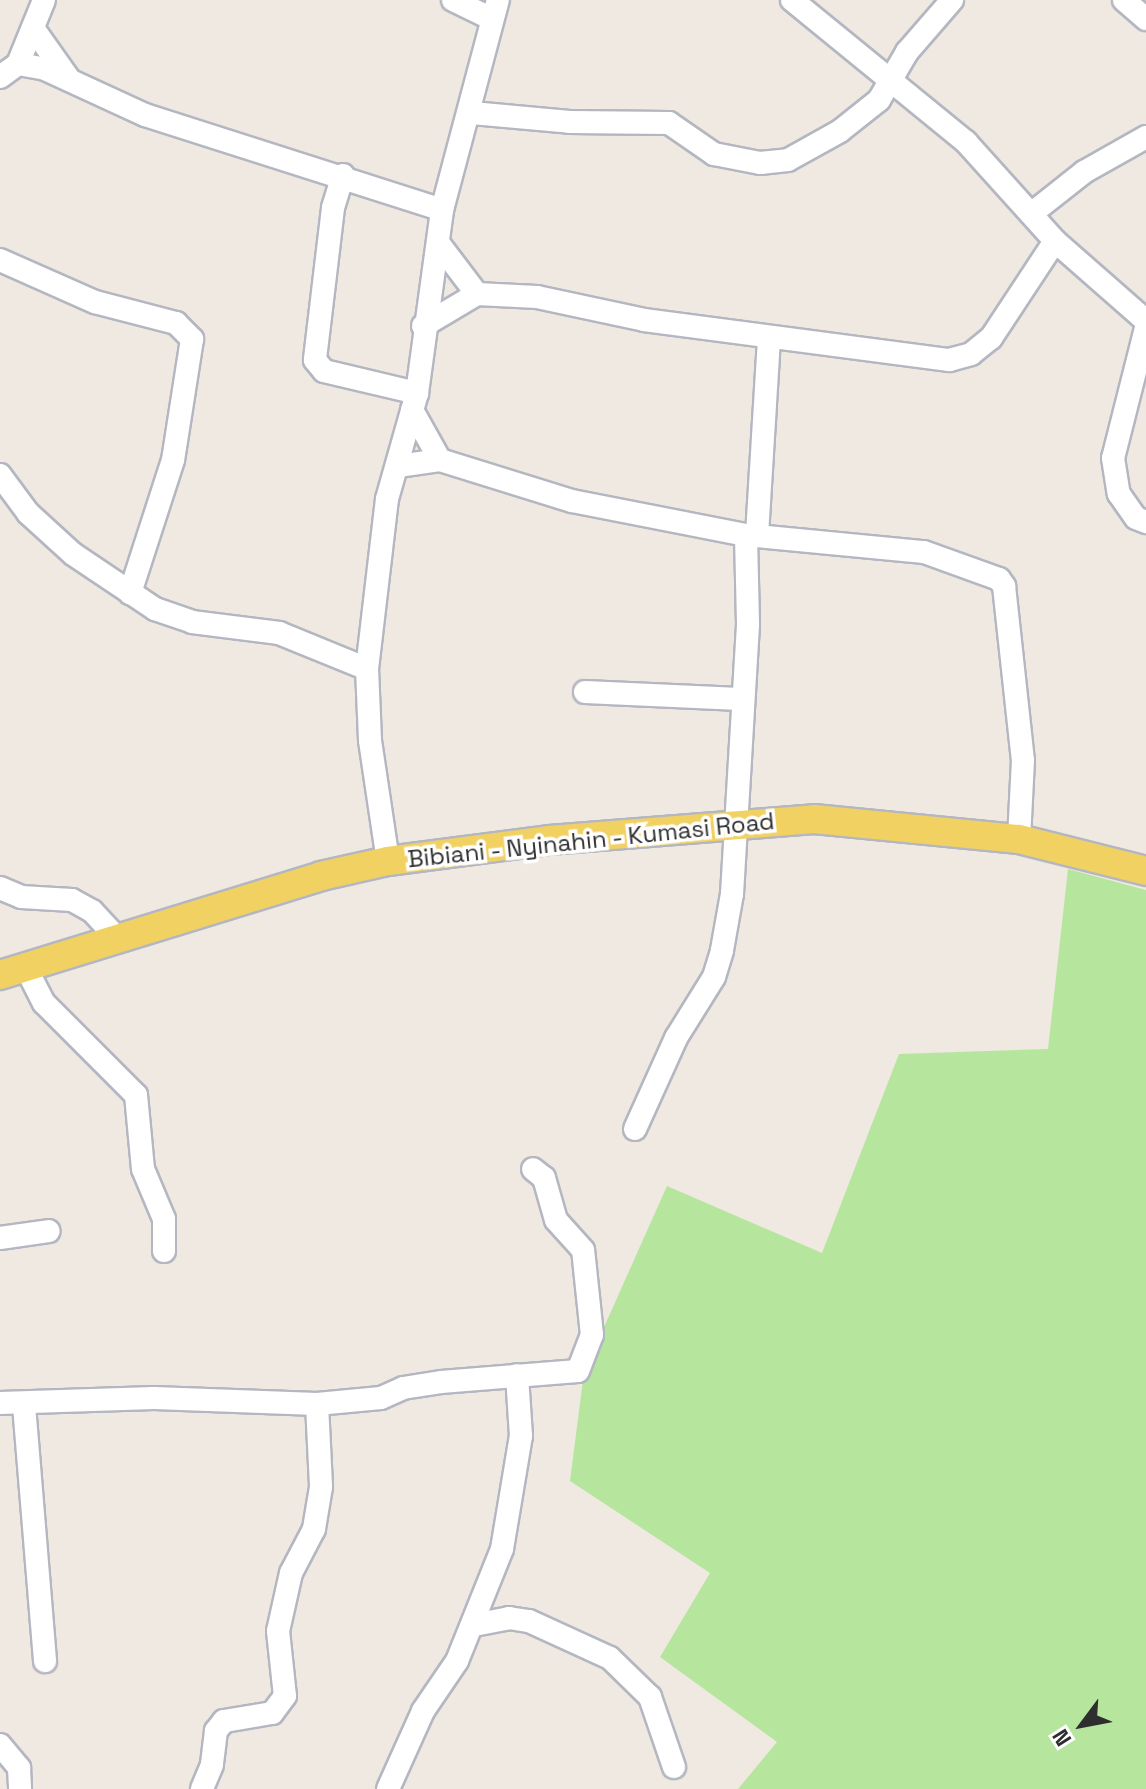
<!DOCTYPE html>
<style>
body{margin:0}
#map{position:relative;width:1146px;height:1789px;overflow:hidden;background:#efe9e1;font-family:"Space Grotesk",sans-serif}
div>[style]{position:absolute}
.green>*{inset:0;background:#b6e59e}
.roads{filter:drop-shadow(2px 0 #b4b7c1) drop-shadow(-2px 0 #b4b7c1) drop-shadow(0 2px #b4b7c1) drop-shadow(0 -2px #b4b7c1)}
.minor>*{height:22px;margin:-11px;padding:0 11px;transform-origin:11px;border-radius:11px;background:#fff}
.major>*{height:28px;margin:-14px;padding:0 14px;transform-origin:14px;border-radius:14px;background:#f2d163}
span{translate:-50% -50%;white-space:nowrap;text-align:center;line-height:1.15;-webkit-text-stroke:7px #fff;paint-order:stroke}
.street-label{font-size:24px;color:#2e2e2e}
.north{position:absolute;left:1042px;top:1685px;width:80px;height:80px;-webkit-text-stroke:6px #fff;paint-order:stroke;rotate:238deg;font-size:22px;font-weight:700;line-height:32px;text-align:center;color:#2e2e2e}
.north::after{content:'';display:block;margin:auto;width:28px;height:36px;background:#2e2e2e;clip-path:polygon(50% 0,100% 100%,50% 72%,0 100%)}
</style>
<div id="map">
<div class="green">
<i style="clip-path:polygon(1068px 869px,1146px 890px,1146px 1789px,738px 1789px,777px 1742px,660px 1657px,710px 1573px,570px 1481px,584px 1372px,667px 1186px,822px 1253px,899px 1054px,1048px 1049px)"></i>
</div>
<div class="roads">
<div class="minor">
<i style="left:453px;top:0;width:43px;rotate:26deg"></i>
<i style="left:792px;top:0;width:225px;rotate:39.2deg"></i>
<i style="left:966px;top:142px;width:133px;rotate:48deg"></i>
<i style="left:1055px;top:241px;width:121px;rotate:41.3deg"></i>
<i style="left:1124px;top:0;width:29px;rotate:41deg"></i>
<i style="left:33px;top:28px;width:62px;rotate:54.8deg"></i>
<i style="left:18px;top:64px;width:27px;rotate:10deg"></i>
<i style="left:45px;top:69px;width:110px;rotate:24.7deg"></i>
<i style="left:145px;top:115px;width:312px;rotate:17.7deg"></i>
<i style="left:0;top:77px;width:22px;rotate:-36deg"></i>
<i style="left:18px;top:64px;width:69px;rotate:-67.9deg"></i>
<i style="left:472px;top:113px;width:98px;rotate:5.2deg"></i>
<i style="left:570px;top:122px;width:99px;rotate:0.6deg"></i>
<i style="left:669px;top:123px;width:55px;rotate:34.6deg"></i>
<i style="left:714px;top:154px;width:47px;rotate:11.1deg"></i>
<i style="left:760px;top:163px;width:28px;rotate:-6deg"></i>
<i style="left:788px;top:160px;width:60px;rotate:-29.1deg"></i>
<i style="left:840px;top:131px;width:50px;rotate:-38.5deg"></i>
<i style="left:879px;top:100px;width:56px;rotate:-59.7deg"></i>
<i style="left:907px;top:52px;width:69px;rotate:-49.1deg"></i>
<i style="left:343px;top:175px;width:34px;rotate:107deg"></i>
<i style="left:333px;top:208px;width:153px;rotate:96.8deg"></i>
<i style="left:315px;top:360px;width:14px;rotate:51deg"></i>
<i style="left:324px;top:371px;width:96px;rotate:13.3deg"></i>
<i style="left:1031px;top:214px;width:68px;rotate:-38.4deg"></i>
<i style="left:1084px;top:172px;width:71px;rotate:-29.4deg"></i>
<i style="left:439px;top:244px;width:63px;rotate:52.8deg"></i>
<i style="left:0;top:260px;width:104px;rotate:23.9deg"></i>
<i style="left:95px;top:302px;width:84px;rotate:14.5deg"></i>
<i style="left:176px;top:323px;width:23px;rotate:45deg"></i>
<i style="left:192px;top:339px;width:122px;rotate:98.9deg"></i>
<i style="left:173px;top:460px;width:140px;rotate:107.9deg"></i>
<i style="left:423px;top:326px;width:63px;rotate:-30.7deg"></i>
<i style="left:477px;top:294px;width:60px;rotate:2.9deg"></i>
<i style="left:537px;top:297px;width:109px;rotate:12.1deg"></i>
<i style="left:644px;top:320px;width:308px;rotate:7.5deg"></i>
<i style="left:949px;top:360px;width:23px;rotate:-15deg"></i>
<i style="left:971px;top:354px;width:26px;rotate:-39deg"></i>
<i style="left:991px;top:338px;width:116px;rotate:-56.6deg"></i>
<i style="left:1146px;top:328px;width:134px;rotate:104.2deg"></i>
<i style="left:1113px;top:458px;width:36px;rotate:81deg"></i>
<i style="left:1119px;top:494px;width:29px;rotate:55deg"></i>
<i style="left:1136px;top:518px;width:11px;rotate:22deg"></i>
<i style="left:412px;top:410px;width:57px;rotate:60.8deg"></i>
<i style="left:398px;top:466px;width:42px;rotate:-8.1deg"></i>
<i style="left:440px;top:460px;width:138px;rotate:17.3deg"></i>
<i style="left:572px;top:501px;width:177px;rotate:11.1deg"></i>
<i style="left:746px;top:535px;width:179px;rotate:5.5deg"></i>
<i style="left:924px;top:552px;width:80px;rotate:19.8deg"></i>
<i style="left:999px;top:579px;width:9px;rotate:54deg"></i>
<i style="left:1004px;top:586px;width:175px;rotate:83.8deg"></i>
<i style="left:1023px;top:760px;width:79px;rotate:92.9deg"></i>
<i style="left:0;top:475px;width:47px;rotate:53.6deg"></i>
<i style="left:28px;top:513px;width:61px;rotate:42.3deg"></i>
<i style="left:73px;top:554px;width:99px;rotate:33.9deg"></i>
<i style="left:155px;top:609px;width:39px;rotate:19deg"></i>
<i style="left:192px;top:622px;width:88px;rotate:7.2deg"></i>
<i style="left:279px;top:633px;width:95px;rotate:22.2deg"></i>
<i style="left:757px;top:535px;width:197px;rotate:-86.5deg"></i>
<i style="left:585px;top:692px;width:155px;rotate:2.6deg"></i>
<i style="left:388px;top:861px;width:122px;rotate:-98.5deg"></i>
<i style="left:370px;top:740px;width:71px;rotate:-92.4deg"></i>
<i style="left:367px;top:669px;width:171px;rotate:-83.3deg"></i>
<i style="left:387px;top:499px;width:110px;rotate:-74.2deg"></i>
<i style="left:417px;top:393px;width:185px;rotate:-82.2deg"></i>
<i style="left:442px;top:210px;width:217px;rotate:-75.1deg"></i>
<i style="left:0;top:888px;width:23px;rotate:23deg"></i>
<i style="left:21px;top:897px;width:51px;rotate:3.4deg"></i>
<i style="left:72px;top:900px;width:23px;rotate:29deg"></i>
<i style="left:92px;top:911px;width:40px;rotate:47deg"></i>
<i style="left:26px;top:968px;width:39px;rotate:63deg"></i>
<i style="left:44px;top:1003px;width:130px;rotate:45deg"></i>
<i style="left:136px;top:1095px;width:74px;rotate:84.6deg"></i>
<i style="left:143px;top:1169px;width:54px;rotate:67.2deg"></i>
<i style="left:164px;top:1219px;width:32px;rotate:90deg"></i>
<i style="left:635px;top:1129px;width:100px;rotate:-65.7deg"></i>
<i style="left:676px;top:1038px;width:72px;rotate:-58.1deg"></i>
<i style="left:714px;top:977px;width:28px;rotate:-73deg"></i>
<i style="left:722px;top:950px;width:57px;rotate:-79.9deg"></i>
<i style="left:732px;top:894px;width:270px;rotate:-86.6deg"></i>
<i style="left:748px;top:624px;width:89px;rotate:-91.3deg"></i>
<i style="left:0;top:1238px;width:49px;rotate:-8.1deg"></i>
<i style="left:0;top:1403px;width:154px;rotate:-1.9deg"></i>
<i style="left:154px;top:1398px;width:163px;rotate:2.1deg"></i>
<i style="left:317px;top:1404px;width:83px;rotate:87.2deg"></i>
<i style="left:321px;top:1487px;width:43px;rotate:99.5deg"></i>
<i style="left:314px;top:1529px;width:50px;rotate:117.6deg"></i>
<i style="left:291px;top:1573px;width:59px;rotate:102.6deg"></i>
<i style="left:278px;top:1631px;width:65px;rotate:83.9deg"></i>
<i style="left:285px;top:1696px;width:21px;rotate:127deg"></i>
<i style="left:272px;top:1713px;width:49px;rotate:170.5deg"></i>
<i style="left:224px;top:1721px;width:13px;rotate:129deg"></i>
<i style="left:216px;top:1731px;width:34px;rotate:97deg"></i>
<i style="left:212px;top:1765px;width:26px;rotate:113deg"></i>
<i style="left:317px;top:1404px;width:64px;rotate:-5.4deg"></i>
<i style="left:381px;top:1398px;width:24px;rotate:-24deg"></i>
<i style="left:403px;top:1388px;width:38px;rotate:-9deg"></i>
<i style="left:441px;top:1382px;width:137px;rotate:-4.6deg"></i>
<i style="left:578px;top:1371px;width:39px;rotate:-69deg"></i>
<i style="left:592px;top:1335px;width:85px;rotate:-96deg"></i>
<i style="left:583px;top:1250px;width:40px;rotate:-132deg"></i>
<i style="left:556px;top:1220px;width:44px;rotate:-105.9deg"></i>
<i style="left:544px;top:1178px;width:14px;rotate:-141deg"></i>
<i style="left:24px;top:1405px;width:257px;rotate:85.3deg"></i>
<i style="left:474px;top:1625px;width:36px;rotate:-11deg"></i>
<i style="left:509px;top:1618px;width:20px;rotate:9deg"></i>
<i style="left:529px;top:1621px;width:89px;rotate:24.6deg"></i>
<i style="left:610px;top:1658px;width:56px;rotate:44.3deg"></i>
<i style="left:650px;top:1697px;width:74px;rotate:71.1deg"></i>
<i style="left:0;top:1745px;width:30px;rotate:50deg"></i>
<i style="left:19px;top:1768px;width:21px;rotate:87deg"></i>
<i style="left:388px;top:1789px;width:85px;rotate:-65.8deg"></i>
<i style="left:423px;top:1711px;width:60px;rotate:-55.8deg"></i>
<i style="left:457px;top:1661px;width:121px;rotate:-68.1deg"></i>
<i style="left:502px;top:1549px;width:115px;rotate:-80.5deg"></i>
<i style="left:521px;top:1436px;width:61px;rotate:-93.8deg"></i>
</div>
<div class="major">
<i style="left:0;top:975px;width:336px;rotate:-17.1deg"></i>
<i style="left:321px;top:876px;width:69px;rotate:-12.6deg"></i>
<i style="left:388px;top:861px;width:162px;rotate:-7.4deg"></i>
<i style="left:549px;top:840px;width:266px;rotate:-4.5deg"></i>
<i style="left:814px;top:819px;width:206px;rotate:5.6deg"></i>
<i style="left:1019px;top:839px;width:131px;rotate:14.1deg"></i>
</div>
</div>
<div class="street-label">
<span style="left:591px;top:840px;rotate:-6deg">Bibiani - Nyinahin - Kumasi Road</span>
</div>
<div class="north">N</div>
</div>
